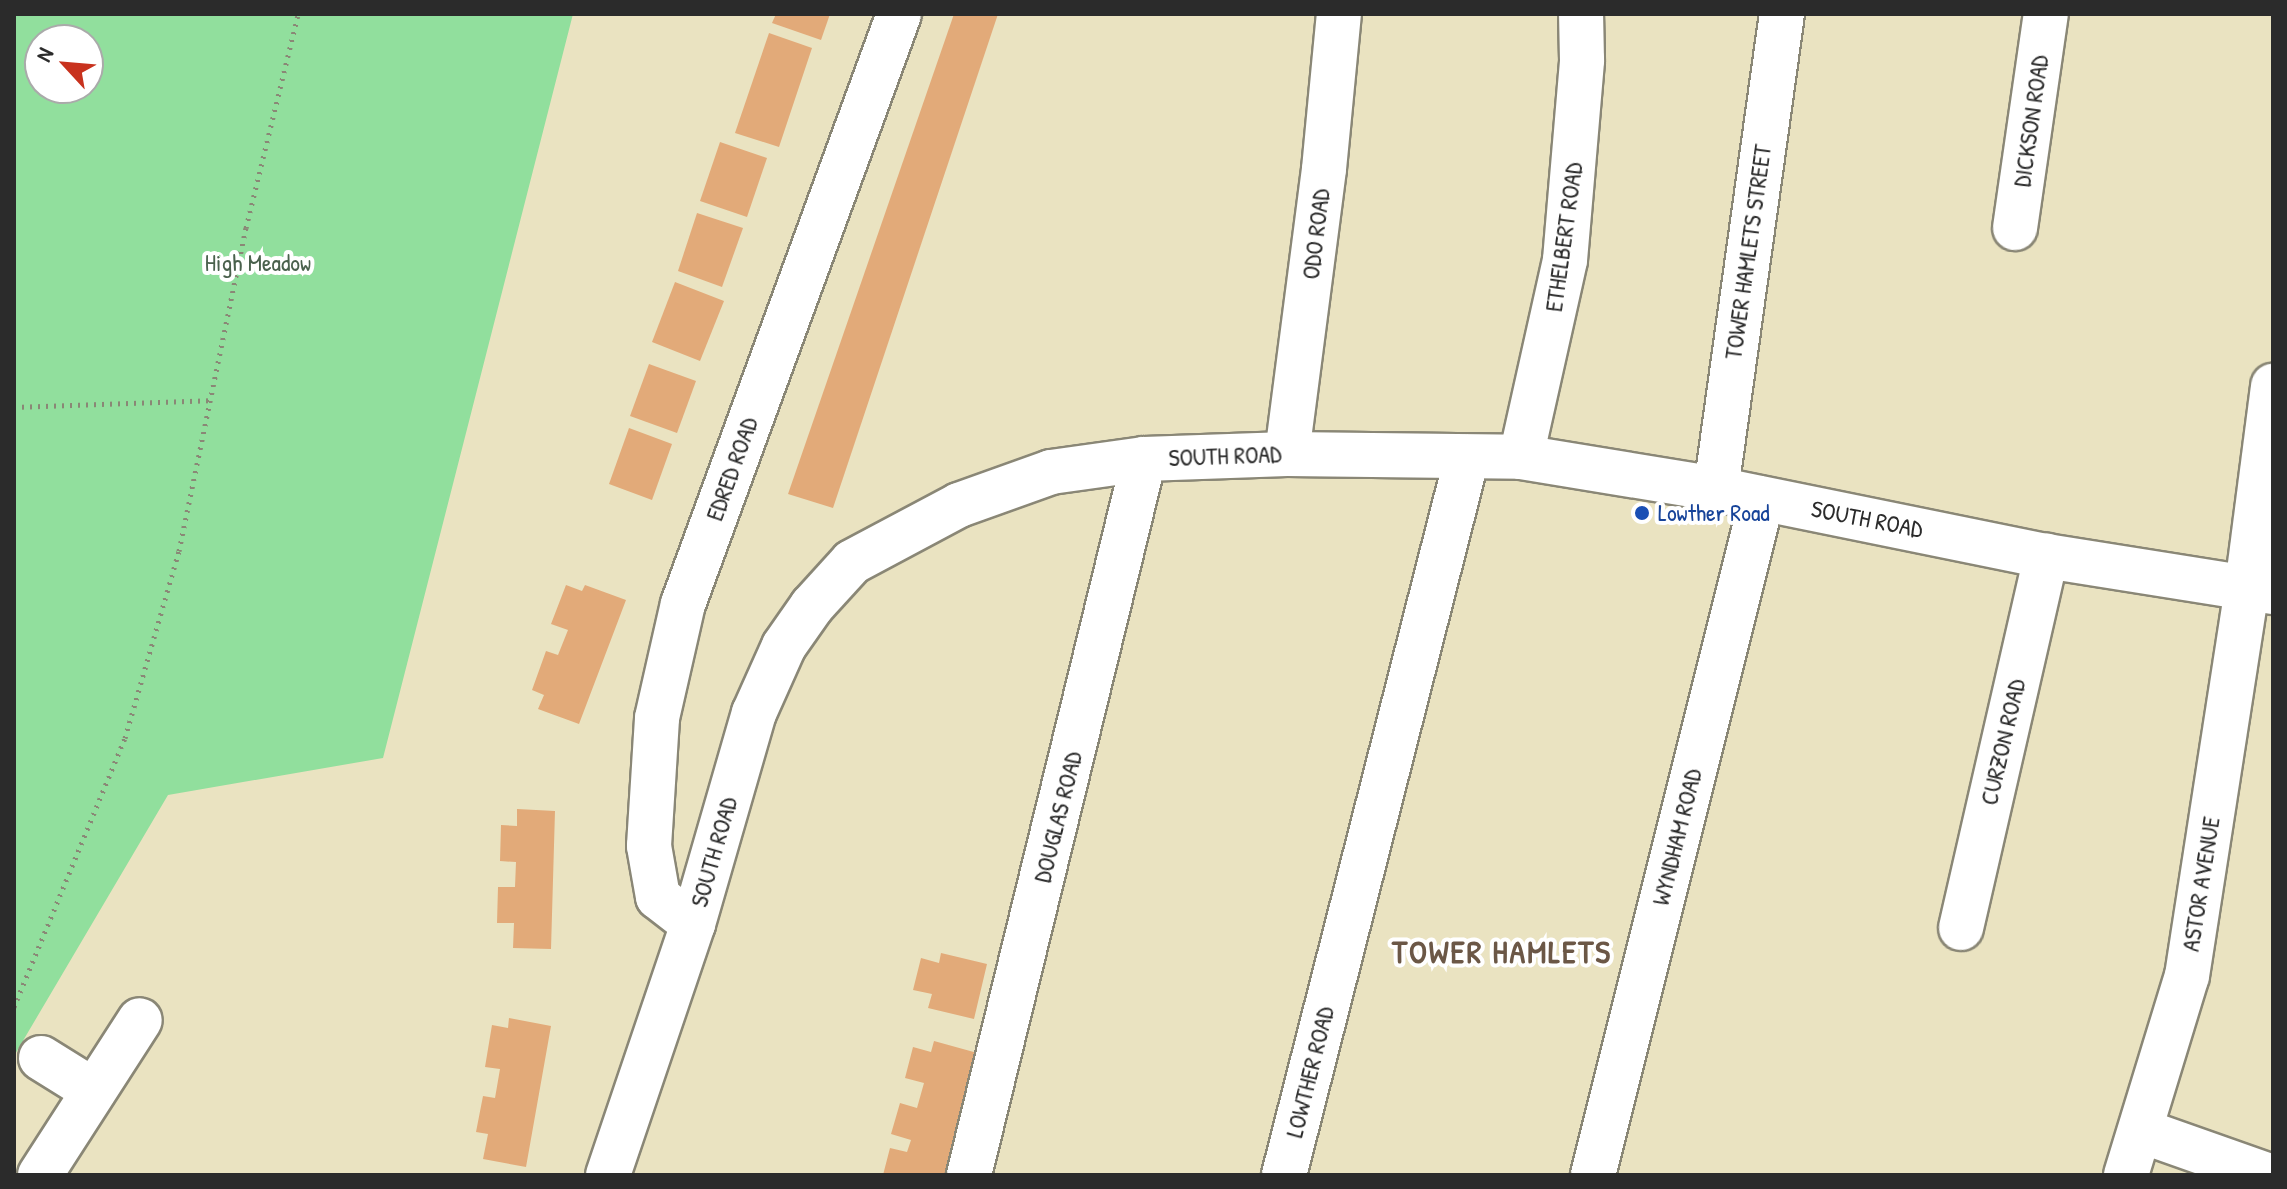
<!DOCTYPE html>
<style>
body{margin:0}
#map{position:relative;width:2287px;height:1189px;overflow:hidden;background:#eae3c1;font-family:"Patrick Hand",sans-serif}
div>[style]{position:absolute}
.green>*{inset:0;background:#91df9d}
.building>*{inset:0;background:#e2aa79}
.path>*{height:5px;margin-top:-2.5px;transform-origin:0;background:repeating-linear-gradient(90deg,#8a8776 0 2px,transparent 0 8px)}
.roads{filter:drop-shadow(2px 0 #8a8776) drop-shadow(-2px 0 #8a8776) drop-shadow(0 2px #8a8776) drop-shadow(0 -2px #8a8776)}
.minor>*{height:44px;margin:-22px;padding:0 22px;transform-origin:22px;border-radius:22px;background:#fff}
.dots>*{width:22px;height:22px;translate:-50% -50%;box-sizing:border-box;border:4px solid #fff;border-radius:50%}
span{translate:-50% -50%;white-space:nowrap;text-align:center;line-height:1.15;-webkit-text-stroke:8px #fff;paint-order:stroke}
.street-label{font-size:24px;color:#2b2b2b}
.park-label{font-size:24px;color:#4a614d}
.transit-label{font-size:24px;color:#164399}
.left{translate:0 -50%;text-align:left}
.district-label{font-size:32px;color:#6b5746;font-weight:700;letter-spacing:2px}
.frame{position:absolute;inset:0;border:16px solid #2b2b2b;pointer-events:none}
.north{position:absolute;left:24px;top:24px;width:80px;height:80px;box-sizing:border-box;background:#fff;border:2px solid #aaa;border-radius:50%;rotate:296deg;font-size:22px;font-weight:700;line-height:32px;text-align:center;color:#2b2b2b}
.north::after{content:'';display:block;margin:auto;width:28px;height:36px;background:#c8321e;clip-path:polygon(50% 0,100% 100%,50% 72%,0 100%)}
</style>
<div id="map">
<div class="green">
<i style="clip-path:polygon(evenodd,14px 14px,573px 14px,383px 758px,168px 795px,14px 1056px,14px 14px,40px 40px,88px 40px,88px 88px,40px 88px,40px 40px)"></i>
</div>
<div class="building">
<i style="clip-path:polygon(776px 14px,830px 14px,821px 40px,772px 23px)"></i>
<i style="clip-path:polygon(954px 14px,998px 14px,833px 508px,788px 494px)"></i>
<i style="clip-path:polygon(769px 33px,812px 48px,779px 147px,735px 133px)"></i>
<i style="clip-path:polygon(720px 142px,767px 158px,747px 217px,700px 201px)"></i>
<i style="clip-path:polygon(697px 213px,743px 228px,722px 287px,678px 271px)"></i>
<i style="clip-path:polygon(675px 282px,724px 301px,700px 361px,652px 342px)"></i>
<i style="clip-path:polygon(649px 364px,696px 381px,677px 433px,630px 416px)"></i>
<i style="clip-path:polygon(629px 428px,672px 444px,652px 500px,609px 484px)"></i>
<i style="clip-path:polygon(566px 585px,582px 591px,585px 585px,626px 600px,579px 724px,538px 709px,544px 695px,532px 690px,546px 651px,558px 655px,568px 630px,551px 624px)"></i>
<i style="clip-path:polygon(517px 809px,555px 811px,551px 949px,513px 948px,514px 923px,497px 923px,498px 887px,515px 887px,516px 862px,500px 861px,501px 825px,517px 826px)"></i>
<i style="clip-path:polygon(941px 953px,987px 964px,974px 1019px,928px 1008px,932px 994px,913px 990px,921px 958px,939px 963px)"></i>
<i style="clip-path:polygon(509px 1018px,551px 1026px,526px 1167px,483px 1159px,488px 1134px,476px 1132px,483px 1096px,495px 1098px,500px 1069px,485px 1067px,492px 1025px,508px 1028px)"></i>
<i style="clip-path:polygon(934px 1041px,981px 1054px,949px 1175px,883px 1175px,890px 1148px,907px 1152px,911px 1140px,891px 1134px,900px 1103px,917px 1108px,924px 1083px,905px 1078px,913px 1047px,931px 1052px)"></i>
</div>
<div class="path">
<i style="left:14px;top:407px;width:196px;rotate:-2deg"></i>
<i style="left:14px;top:1007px;width:291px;rotate:-67.6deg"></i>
<i style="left:125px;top:738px;width:195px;rotate:-73.9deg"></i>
<i style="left:179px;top:551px;width:330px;rotate:-78.3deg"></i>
<i style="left:246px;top:228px;width:220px;rotate:-76.3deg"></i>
</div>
<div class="roads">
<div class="minor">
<i style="left:2015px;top:228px;width:216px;rotate:-81.8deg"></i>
<i style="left:1287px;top:454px;width:287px;rotate:-82.6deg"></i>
<i style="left:1324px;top:169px;width:156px;rotate:-84.5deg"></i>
<i style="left:1521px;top:457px;width:202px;rotate:-77.4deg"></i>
<i style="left:1565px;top:260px;width:201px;rotate:-85.1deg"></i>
<i style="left:1582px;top:60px;width:46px;rotate:-91.2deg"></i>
<i style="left:1716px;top:489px;width:480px;rotate:-82.1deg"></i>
<i style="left:693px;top:924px;width:44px;rotate:-142.4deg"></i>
<i style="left:658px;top:897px;width:52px;rotate:-100deg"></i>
<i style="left:649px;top:846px;width:128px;rotate:-86.4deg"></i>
<i style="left:657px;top:718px;width:117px;rotate:-77.2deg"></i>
<i style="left:683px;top:604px;width:628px;rotate:-69.89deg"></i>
<i style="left:1961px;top:928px;width:382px;rotate:-77.1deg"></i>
<i style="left:41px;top:1058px;width:62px;rotate:31.9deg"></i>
<i style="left:2142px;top:1131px;width:133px;rotate:19.4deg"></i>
<i style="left:40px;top:1175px;width:184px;rotate:-57.2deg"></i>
<i style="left:608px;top:1175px;width:265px;rotate:-71.3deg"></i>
<i style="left:693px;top:924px;width:220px;rotate:-73.9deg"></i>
<i style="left:754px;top:713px;width:73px;rotate:-65.9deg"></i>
<i style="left:784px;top:646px;width:49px;rotate:-55deg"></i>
<i style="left:812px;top:606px;width:59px;rotate:-47.7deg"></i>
<i style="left:852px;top:562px;width:121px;rotate:-28deg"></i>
<i style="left:959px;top:505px;width:98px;rotate:-19.7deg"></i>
<i style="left:1051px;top:472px;width:94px;rotate:-8deg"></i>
<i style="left:1144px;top:459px;width:143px;rotate:-2deg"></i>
<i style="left:1287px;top:454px;width:234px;rotate:0.7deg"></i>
<i style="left:1521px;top:457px;width:198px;rotate:9.3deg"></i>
<i style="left:1716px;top:489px;width:337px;rotate:11.5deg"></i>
<i style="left:2046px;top:556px;width:230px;rotate:9deg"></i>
<i style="left:969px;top:1175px;width:737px;rotate:-76.27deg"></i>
<i style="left:1284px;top:1175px;width:741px;rotate:-75.7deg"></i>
<i style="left:1593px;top:1175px;width:697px;rotate:-75.96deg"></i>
<i style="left:2126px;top:1175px;width:208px;rotate:-73deg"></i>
<i style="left:2187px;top:976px;width:394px;rotate:-81.2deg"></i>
<i style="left:2247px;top:587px;width:203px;rotate:-82.6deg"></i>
</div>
</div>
<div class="dots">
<i style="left:1642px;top:513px;background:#1a4fb4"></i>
</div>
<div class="street-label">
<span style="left:2031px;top:121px;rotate:-82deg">DICKSON ROAD</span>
<span style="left:1316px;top:234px;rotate:-83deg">ODO ROAD</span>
<span style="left:1564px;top:237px;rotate:-82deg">ETHELBERT ROAD</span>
<span style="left:1748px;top:252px;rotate:-82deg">TOWER HAMLETS STREET</span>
<span style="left:1225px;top:456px;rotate:-2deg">SOUTH ROAD</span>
<span style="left:732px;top:469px;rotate:-70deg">EDRED ROAD</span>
<span style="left:1867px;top:519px;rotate:11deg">SOUTH ROAD</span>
<span style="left:2003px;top:742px;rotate:-77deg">CURZON ROAD</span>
<span style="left:1058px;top:817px;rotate:-76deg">DOUGLAS ROAD</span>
<span style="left:1677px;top:837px;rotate:-76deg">WYNDHAM ROAD</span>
<span style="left:714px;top:852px;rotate:-74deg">SOUTH ROAD</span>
<span style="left:2201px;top:884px;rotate:-81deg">ASTOR AVENUE</span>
<span style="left:1310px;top:1072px;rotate:-76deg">LOWTHER ROAD</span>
</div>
<div class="park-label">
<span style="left:258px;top:263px">High Meadow</span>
</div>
<div class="transit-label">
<span class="left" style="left:1658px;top:513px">Lowther Road</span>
</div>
<div class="district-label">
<span style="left:1502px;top:952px">TOWER HAMLETS</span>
</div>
<div class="frame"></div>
<div class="north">N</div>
</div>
